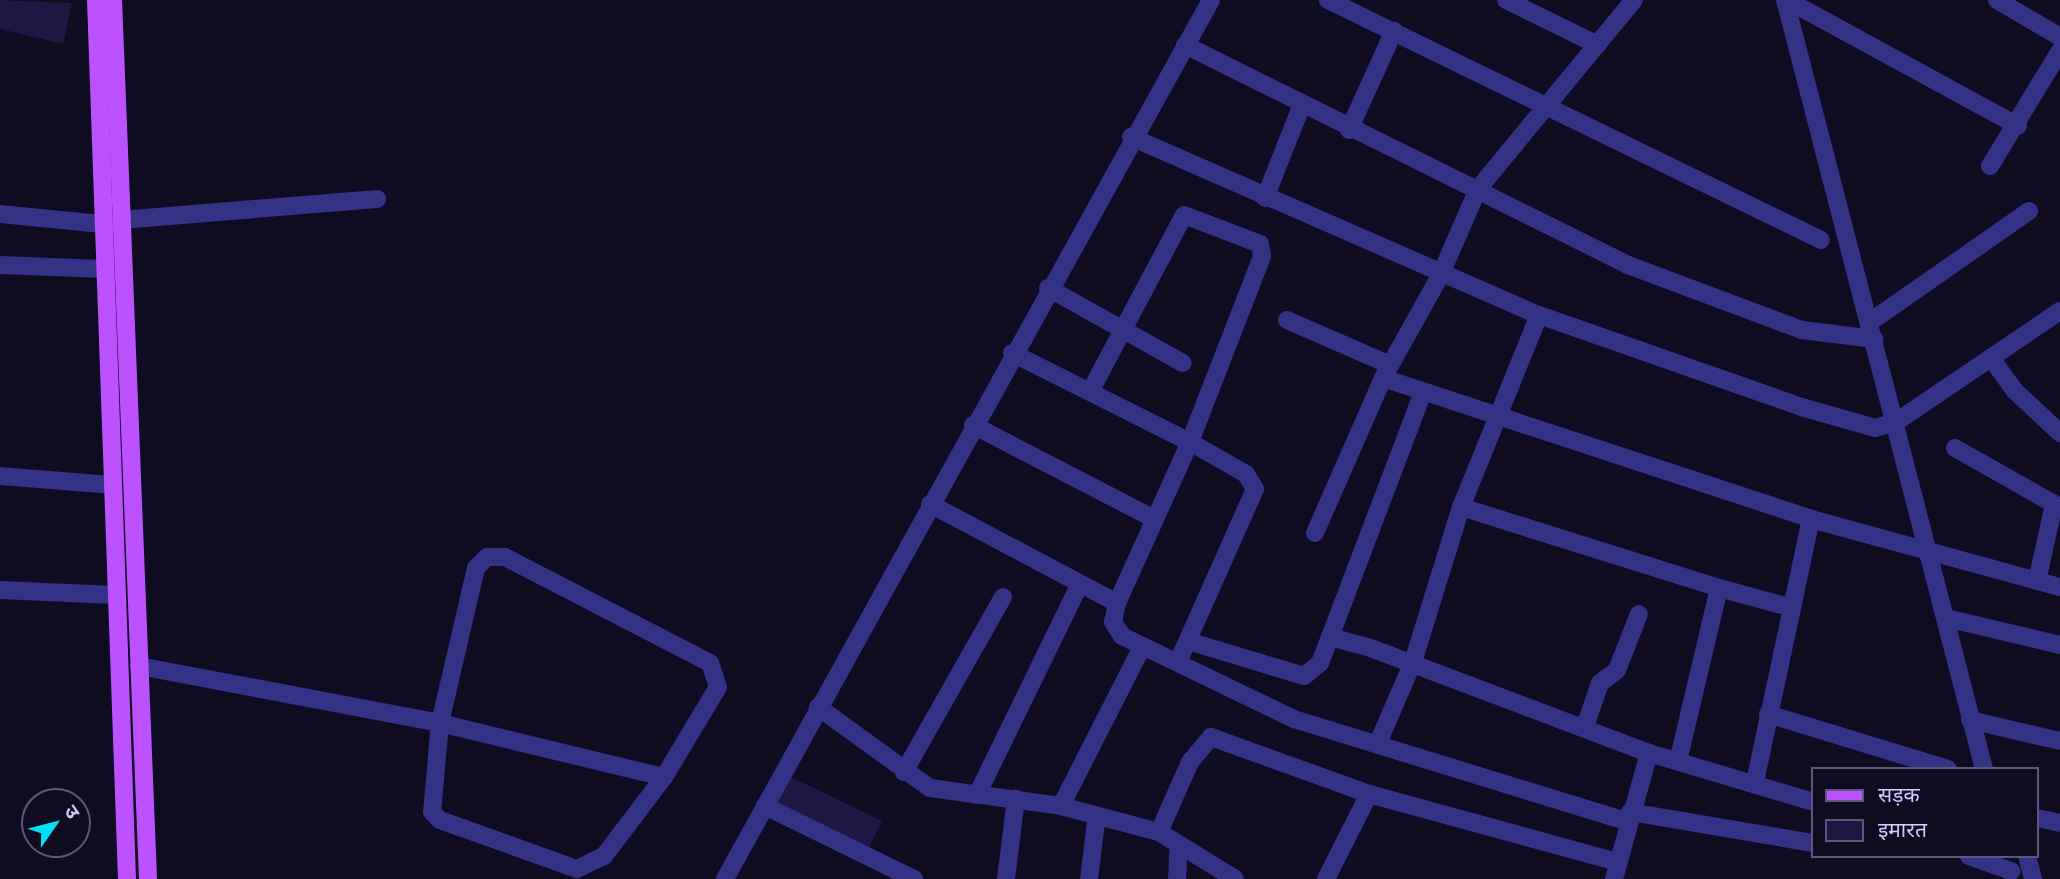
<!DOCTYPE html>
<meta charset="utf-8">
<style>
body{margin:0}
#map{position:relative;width:2060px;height:879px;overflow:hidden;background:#0f0b21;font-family:"Space Grotesk","Noto Sans Devanagari",sans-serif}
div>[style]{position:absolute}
.building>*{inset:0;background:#1e1643}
.minor>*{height:18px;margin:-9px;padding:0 9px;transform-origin:9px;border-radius:9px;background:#343284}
.major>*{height:18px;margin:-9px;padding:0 9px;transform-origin:9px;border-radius:9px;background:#bc52ff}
span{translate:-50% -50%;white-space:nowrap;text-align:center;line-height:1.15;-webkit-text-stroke:5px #0f0b21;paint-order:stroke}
.legend{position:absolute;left:1811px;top:767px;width:228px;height:91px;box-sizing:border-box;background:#0f0b21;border:2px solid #5d587a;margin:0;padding:9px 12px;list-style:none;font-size:21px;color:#d1cbff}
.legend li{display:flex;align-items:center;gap:14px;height:35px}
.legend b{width:35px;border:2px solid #5d587a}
.north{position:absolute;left:21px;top:788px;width:70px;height:70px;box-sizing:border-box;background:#0f0b21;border:2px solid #5d587a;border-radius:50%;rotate:55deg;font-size:19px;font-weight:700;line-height:28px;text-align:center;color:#d1cbff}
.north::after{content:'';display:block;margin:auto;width:24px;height:32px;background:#00e1f6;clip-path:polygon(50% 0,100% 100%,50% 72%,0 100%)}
</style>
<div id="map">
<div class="building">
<i style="clip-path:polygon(0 0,72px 3px,63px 44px,0 29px)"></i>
<i style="clip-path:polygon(785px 774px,882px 821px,867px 852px,771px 804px)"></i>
</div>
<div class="minor">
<i style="left:1328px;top:0;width:548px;rotate:25.96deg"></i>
<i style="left:1506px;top:0;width:102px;rotate:26.1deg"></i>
<i style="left:1785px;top:0;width:794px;rotate:75.49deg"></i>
<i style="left:1787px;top:0;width:263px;rotate:28.6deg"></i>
<i style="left:1997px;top:0;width:73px;rotate:30.4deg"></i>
<i style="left:1185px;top:45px;width:495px;rotate:26.4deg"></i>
<i style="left:1628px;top:265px;width:186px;rotate:20.5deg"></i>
<i style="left:1802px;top:330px;width:73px;rotate:7.1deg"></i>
<i style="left:1349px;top:130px;width:109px;rotate:-65.6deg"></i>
<i style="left:1131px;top:137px;width:445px;rotate:23.6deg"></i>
<i style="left:1539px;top:315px;width:207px;rotate:112.1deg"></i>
<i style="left:1461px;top:507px;width:162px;rotate:107.2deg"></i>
<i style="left:1413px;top:662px;width:90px;rotate:113.4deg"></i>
<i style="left:1990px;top:166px;width:135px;rotate:-58.7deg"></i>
<i style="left:1265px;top:198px;width:98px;rotate:-68.4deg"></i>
<i style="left:0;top:214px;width:102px;rotate:5.6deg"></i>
<i style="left:121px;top:220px;width:257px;rotate:-4.7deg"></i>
<i style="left:0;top:265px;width:104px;rotate:2.2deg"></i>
<i style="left:1048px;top:288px;width:154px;rotate:29.1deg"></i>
<i style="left:1539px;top:315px;width:282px;rotate:19.3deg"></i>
<i style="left:1805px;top:408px;width:73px;rotate:15.9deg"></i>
<i style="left:1875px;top:428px;width:22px;rotate:-16deg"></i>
<i style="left:1896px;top:422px;width:198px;rotate:-34.1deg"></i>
<i style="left:1287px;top:320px;width:112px;rotate:23.6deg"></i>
<i style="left:1870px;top:322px;width:194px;rotate:-34.9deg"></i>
<i style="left:1012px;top:353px;width:199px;rotate:26.6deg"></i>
<i style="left:1190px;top:442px;width:199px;rotate:-68.8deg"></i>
<i style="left:1262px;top:256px;width:12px;rotate:-99deg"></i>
<i style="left:1260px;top:244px;width:81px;rotate:-159.1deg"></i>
<i style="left:1184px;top:215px;width:200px;rotate:118deg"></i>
<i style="left:1991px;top:358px;width:41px;rotate:54deg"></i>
<i style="left:2015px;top:391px;width:62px;rotate:43deg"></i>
<i style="left:1383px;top:378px;width:451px;rotate:18.2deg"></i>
<i style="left:1811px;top:519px;width:258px;rotate:15.3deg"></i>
<i style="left:973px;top:425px;width:204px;rotate:27.4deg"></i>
<i style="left:1955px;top:448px;width:114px;rotate:29.5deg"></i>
<i style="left:2054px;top:504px;width:79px;rotate:102.4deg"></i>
<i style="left:0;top:476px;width:111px;rotate:4.6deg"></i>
<i style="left:930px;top:504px;width:212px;rotate:27.9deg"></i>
<i style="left:1461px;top:507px;width:270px;rotate:17.4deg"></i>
<i style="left:1719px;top:588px;width:178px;rotate:103.3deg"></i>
<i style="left:1315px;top:533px;width:169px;rotate:-66.3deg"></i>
<i style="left:1383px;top:378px;width:117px;rotate:-60.8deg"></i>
<i style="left:1440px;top:276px;width:95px;rotate:-66.4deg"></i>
<i style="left:1478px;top:189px;width:245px;rotate:-50.5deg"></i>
<i style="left:1719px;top:588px;width:73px;rotate:15.2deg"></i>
<i style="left:0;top:590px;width:115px;rotate:2.5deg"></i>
<i style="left:1946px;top:618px;width:117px;rotate:13.3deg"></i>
<i style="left:1330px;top:637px;width:262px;rotate:-69.2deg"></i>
<i style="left:1188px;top:641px;width:121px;rotate:16.8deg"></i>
<i style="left:1304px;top:676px;width:21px;rotate:-39deg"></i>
<i style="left:1320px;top:663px;width:28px;rotate:-69deg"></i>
<i style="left:1330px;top:637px;width:39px;rotate:15deg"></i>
<i style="left:1368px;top:647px;width:300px;rotate:20.7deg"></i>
<i style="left:1649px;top:753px;width:171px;rotate:16.6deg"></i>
<i style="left:1178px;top:662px;width:189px;rotate:-66deg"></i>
<i style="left:1255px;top:489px;width:17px;rotate:-121deg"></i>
<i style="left:1246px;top:474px;width:64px;rotate:-150.3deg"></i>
<i style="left:1190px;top:442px;width:177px;rotate:114.4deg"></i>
<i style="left:1117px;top:603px;width:19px;rotate:102deg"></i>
<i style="left:1113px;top:622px;width:17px;rotate:57deg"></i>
<i style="left:1122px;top:636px;width:191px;rotate:25.8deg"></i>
<i style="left:1294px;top:719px;width:350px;rotate:17.1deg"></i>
<i style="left:139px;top:666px;width:306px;rotate:10.7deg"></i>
<i style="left:440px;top:723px;width:230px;rotate:13.6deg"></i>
<i style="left:664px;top:777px;width:105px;rotate:-59deg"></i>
<i style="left:718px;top:687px;width:25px;rotate:-108deg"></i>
<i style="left:710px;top:663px;width:231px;rotate:-152.7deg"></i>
<i style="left:505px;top:557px;width:18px;rotate:180deg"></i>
<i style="left:487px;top:557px;width:16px;rotate:135deg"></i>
<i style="left:476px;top:568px;width:159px;rotate:103.1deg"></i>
<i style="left:440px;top:723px;width:89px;rotate:95.1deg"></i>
<i style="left:432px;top:812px;width:11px;rotate:45deg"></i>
<i style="left:440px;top:820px;width:145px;rotate:19.7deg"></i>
<i style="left:577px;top:869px;width:30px;rotate:-26deg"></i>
<i style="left:604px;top:856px;width:99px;rotate:-52.8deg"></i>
<i style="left:818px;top:707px;width:138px;rotate:35.9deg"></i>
<i style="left:930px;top:788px;width:132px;rotate:7.8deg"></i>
<i style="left:1061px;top:806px;width:101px;rotate:14.9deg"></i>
<i style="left:1159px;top:832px;width:89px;rotate:31.7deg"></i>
<i style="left:1768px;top:714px;width:188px;rotate:17deg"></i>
<i style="left:1970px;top:720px;width:92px;rotate:13.1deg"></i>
<i style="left:1585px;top:727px;width:46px;rotate:-71.2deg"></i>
<i style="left:1600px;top:683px;width:21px;rotate:-37deg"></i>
<i style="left:1617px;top:670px;width:60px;rotate:-68.6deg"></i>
<i style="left:904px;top:772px;width:201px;rotate:-60.5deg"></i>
<i style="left:1755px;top:782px;width:269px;rotate:-78deg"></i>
<i style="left:977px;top:795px;width:235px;rotate:-64deg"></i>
<i style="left:765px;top:806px;width:166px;rotate:26.1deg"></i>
<i style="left:1061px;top:806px;width:178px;rotate:-63deg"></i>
<i style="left:1630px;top:812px;width:186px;rotate:9.6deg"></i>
<i style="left:2037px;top:818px;width:24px;rotate:12deg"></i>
<i style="left:1159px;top:832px;width:77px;rotate:-66.1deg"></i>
<i style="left:1190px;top:762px;width:33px;rotate:-50deg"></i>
<i style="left:1211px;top:737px;width:168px;rotate:19.8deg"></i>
<i style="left:1369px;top:794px;width:257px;rotate:15.3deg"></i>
<i style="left:1969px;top:856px;width:45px;rotate:19.7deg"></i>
<i style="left:2027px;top:856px;width:24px;rotate:75deg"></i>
<i style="left:725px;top:879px;width:1004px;rotate:-61.06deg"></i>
<i style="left:1006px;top:879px;width:81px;rotate:-82.9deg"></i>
<i style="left:1089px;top:879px;width:64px;rotate:-82.9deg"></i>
<i style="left:1177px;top:879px;width:34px;rotate:-87deg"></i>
<i style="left:1326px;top:879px;width:95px;rotate:-63.2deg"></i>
<i style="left:1614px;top:879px;width:131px;rotate:-74.5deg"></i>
</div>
<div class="major">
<i style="left:96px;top:0;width:880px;rotate:87.98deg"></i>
<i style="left:113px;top:0;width:880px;rotate:87.72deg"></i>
</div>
<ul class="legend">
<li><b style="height:9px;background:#bc52ff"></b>सड़क</li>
<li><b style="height:19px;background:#1e1643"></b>इमारत</li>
</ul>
<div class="north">उ</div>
</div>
